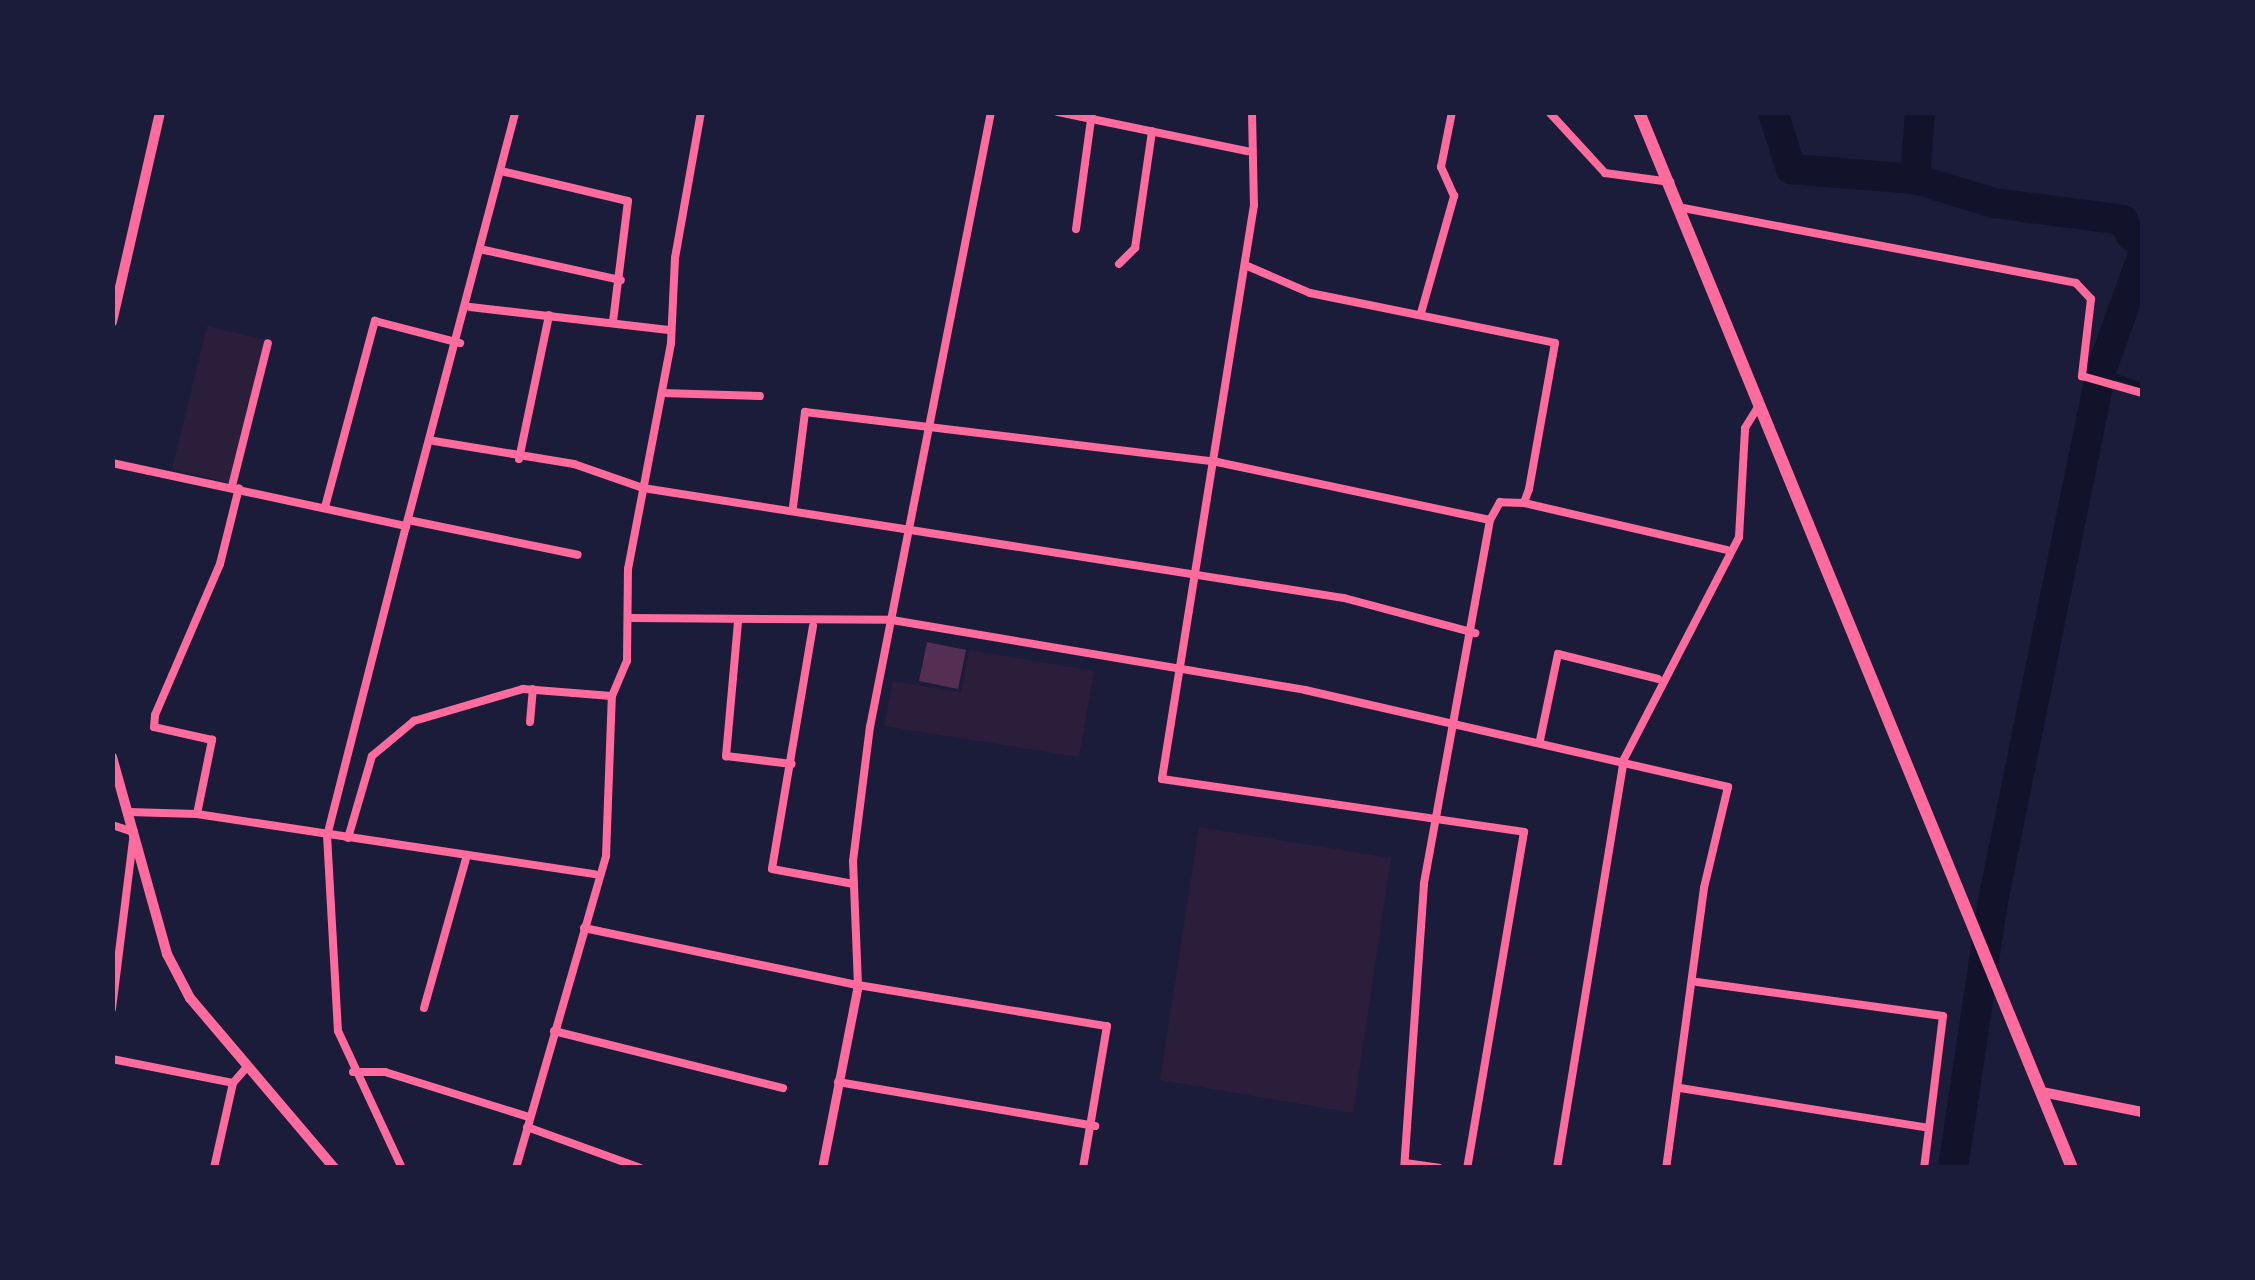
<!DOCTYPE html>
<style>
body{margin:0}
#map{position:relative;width:2255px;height:1280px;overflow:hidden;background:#1b1b3a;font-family:Lato,sans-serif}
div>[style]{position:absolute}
.green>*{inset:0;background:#2a1e3b}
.stream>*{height:5px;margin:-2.5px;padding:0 2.5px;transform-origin:2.5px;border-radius:2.5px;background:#12122b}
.river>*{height:30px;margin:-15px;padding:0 15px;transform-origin:15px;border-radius:15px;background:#12122b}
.building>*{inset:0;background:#542f53}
.minor>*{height:8px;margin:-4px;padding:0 4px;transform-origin:4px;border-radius:4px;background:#ff6b9d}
.tertiary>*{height:9px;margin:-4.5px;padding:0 4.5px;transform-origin:4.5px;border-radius:4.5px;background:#ff6b9d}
.secondary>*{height:10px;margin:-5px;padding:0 5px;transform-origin:5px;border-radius:5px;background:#ff6b9d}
.trunk>*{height:12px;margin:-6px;padding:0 6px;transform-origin:6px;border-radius:6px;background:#ff6b9d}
span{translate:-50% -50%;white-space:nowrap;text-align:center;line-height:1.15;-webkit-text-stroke:10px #1b1b3a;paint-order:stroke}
.frame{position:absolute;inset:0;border:115px solid #1b1b3a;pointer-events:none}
</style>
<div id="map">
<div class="green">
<i style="clip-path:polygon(207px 326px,265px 340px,230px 483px,172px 469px)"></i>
<i style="clip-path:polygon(969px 650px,1094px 671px,1079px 757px,884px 726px,893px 681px,961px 693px)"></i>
<i style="clip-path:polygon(1199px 827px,1391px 858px,1353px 1113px,1160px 1080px)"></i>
</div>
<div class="stream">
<i style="left:2101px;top:371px;width:43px;rotate:18.9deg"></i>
</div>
<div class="river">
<i style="left:1773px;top:112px;width:60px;rotate:72.5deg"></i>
<i style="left:1791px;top:169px;width:124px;rotate:4.6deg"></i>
<i style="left:1915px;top:179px;width:83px;rotate:16.9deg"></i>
<i style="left:1994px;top:203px;width:130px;rotate:7.5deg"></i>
<i style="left:2123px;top:220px;width:18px;rotate:63deg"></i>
<i style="left:1915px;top:179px;width:67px;rotate:-85.7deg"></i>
<i style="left:1953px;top:1168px;width:265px;rotate:-81.5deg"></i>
<i style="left:1992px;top:906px;width:546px;rotate:-78.48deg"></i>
<i style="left:2101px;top:371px;width:121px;rotate:-70.2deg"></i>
</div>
<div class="building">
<i style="clip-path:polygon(927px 642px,966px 650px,958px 689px,919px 681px)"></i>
</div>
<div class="minor">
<i style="left:1058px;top:112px;width:193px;rotate:11.7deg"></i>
<i style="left:1252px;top:112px;width:93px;rotate:88.8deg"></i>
<i style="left:1254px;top:205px;width:581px;rotate:99.11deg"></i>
<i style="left:1162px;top:779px;width:366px;rotate:8.3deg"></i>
<i style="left:1524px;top:832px;width:341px;rotate:99.6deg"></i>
<i style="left:1549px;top:112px;width:83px;rotate:47.4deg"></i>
<i style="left:1605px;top:173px;width:66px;rotate:7.9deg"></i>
<i style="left:505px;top:172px;width:126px;rotate:13.3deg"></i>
<i style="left:628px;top:201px;width:122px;rotate:97.1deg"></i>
<i style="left:1678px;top:207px;width:405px;rotate:10.8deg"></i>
<i style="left:2076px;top:283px;width:22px;rotate:47deg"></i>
<i style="left:2091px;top:299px;width:78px;rotate:96.7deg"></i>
<i style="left:2082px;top:376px;width:62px;rotate:15.8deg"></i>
<i style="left:1076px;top:229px;width:118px;rotate:-82.2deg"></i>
<i style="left:484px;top:250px;width:140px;rotate:12.4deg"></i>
<i style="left:1119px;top:264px;width:23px;rotate:-45deg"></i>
<i style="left:1135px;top:248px;width:118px;rotate:-81.7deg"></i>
<i style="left:1245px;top:265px;width:71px;rotate:23.3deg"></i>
<i style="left:1310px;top:293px;width:250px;rotate:11.5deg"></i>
<i style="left:1555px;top:343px;width:148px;rotate:100.1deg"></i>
<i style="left:1529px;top:489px;width:15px;rotate:110deg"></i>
<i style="left:1524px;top:503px;width:24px;rotate:-178deg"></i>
<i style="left:1500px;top:502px;width:21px;rotate:119deg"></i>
<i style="left:1490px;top:520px;width:370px;rotate:100.3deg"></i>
<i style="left:1424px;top:884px;width:285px;rotate:94deg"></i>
<i style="left:470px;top:307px;width:200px;rotate:6.6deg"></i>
<i style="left:1421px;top:313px;width:122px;rotate:-74.2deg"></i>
<i style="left:1454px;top:196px;width:32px;rotate:-114deg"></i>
<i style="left:1441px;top:167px;width:56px;rotate:-78.7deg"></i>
<i style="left:662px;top:393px;width:98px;rotate:1.8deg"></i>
<i style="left:434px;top:441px;width:142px;rotate:9.3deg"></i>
<i style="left:574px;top:464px;width:73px;rotate:19.2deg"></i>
<i style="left:643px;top:488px;width:710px;rotate:8.92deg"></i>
<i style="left:1344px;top:598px;width:136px;rotate:15deg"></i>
<i style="left:519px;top:459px;width:147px;rotate:-78.2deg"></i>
<i style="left:112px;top:463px;width:301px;rotate:12.1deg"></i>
<i style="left:406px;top:526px;width:319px;rotate:104.3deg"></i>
<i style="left:327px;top:835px;width:196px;rotate:86.8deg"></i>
<i style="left:338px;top:1031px;width:151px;rotate:65deg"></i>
<i style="left:232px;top:486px;width:147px;rotate:-75.9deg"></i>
<i style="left:1524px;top:503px;width:208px;rotate:13deg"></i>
<i style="left:325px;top:507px;width:193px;rotate:-75deg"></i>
<i style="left:375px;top:321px;width:88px;rotate:14.5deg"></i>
<i style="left:793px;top:507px;width:96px;rotate:-82.8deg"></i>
<i style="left:805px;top:412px;width:415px;rotate:6.9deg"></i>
<i style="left:1217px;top:462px;width:279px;rotate:12deg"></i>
<i style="left:413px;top:521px;width:168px;rotate:11.6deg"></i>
<i style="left:406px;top:526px;width:428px;rotate:-75.2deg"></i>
<i style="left:631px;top:618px;width:261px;rotate:0.4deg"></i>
<i style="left:892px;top:620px;width:419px;rotate:9.6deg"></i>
<i style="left:1305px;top:690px;width:434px;rotate:12.9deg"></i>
<i style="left:1728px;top:787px;width:104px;rotate:103.4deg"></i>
<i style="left:1704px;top:888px;width:283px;rotate:97.7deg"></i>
<i style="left:738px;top:622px;width:135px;rotate:95.1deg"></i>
<i style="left:726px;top:756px;width:66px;rotate:6.9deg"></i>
<i style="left:813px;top:626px;width:246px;rotate:99.6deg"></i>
<i style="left:772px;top:869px;width:83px;rotate:10.4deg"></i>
<i style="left:530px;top:722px;width:33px;rotate:-85deg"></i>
<i style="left:1540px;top:740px;width:88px;rotate:-78.2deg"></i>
<i style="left:1558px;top:654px;width:103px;rotate:14deg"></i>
<i style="left:129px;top:812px;width:68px;rotate:1.7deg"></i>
<i style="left:197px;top:814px;width:402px;rotate:8.6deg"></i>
<i style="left:197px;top:814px;width:76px;rotate:-78.5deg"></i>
<i style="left:212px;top:740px;width:59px;rotate:-167.4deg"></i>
<i style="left:154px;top:727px;width:12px;rotate:-85deg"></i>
<i style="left:155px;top:715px;width:164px;rotate:-66.7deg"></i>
<i style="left:220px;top:564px;width:78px;rotate:-76deg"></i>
<i style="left:112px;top:825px;width:23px;rotate:18deg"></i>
<i style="left:134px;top:832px;width:178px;rotate:97.1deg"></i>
<i style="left:348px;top:838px;width:85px;rotate:-73.7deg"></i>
<i style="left:372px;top:756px;width:55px;rotate:-39.8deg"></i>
<i style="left:414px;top:721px;width:114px;rotate:-16.4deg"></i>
<i style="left:523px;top:689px;width:89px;rotate:4.5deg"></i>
<i style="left:584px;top:928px;width:280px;rotate:11.8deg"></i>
<i style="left:858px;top:985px;width:124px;rotate:-92.3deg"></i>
<i style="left:853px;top:861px;width:135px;rotate:-82.8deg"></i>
<i style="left:870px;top:727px;width:627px;rotate:-78.87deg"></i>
<i style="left:1697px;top:982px;width:248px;rotate:7.9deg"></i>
<i style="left:1943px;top:1016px;width:153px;rotate:97.1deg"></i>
<i style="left:858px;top:985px;width:252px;rotate:9.4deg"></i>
<i style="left:1107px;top:1026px;width:144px;rotate:99.6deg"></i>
<i style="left:424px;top:1008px;width:159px;rotate:-74.3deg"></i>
<i style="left:554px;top:1031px;width:236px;rotate:14deg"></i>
<i style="left:112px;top:1059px;width:123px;rotate:11.2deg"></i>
<i style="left:353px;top:1072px;width:32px"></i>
<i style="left:385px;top:1072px;width:151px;rotate:17.4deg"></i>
<i style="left:838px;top:1082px;width:261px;rotate:9.7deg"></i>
<i style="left:1680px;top:1088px;width:252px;rotate:9.1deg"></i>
<i style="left:527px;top:1127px;width:120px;rotate:19.9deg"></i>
<i style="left:1405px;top:1163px;width:34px;rotate:8deg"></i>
<i style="left:214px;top:1168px;width:87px;rotate:-77.4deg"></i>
<i style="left:233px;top:1083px;width:21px;rotate:-49deg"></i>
<i style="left:516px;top:1168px;width:325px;rotate:-73.9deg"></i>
<i style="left:606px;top:856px;width:160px;rotate:-87.9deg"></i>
<i style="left:612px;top:696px;width:38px;rotate:-67deg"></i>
<i style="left:627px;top:661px;width:92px;rotate:-89.4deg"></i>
<i style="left:628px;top:569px;width:230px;rotate:-79.2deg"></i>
<i style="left:671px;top:343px;width:85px;rotate:-87.3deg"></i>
<i style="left:675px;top:258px;width:148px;rotate:-79.9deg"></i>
<i style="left:1557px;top:1168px;width:414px;rotate:-80.7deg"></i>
<i style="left:1624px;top:759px;width:250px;rotate:-62.6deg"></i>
<i style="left:1739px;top:537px;width:109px;rotate:-86.8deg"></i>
<i style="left:1745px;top:428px;width:26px;rotate:-58deg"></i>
</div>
<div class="tertiary">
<i style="left:822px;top:1168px;width:187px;rotate:-78.9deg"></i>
</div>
<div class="secondary">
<i style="left:112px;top:322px;width:215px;rotate:-77.1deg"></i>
<i style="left:112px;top:757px;width:205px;rotate:74.4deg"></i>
<i style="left:167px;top:954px;width:50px;rotate:62.4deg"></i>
<i style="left:190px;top:998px;width:223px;rotate:49.7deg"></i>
<i style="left:2042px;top:1092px;width:102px;rotate:11.3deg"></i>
</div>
<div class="trunk">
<i style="left:1639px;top:112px;width:1141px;rotate:67.7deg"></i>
</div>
<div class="frame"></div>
</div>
